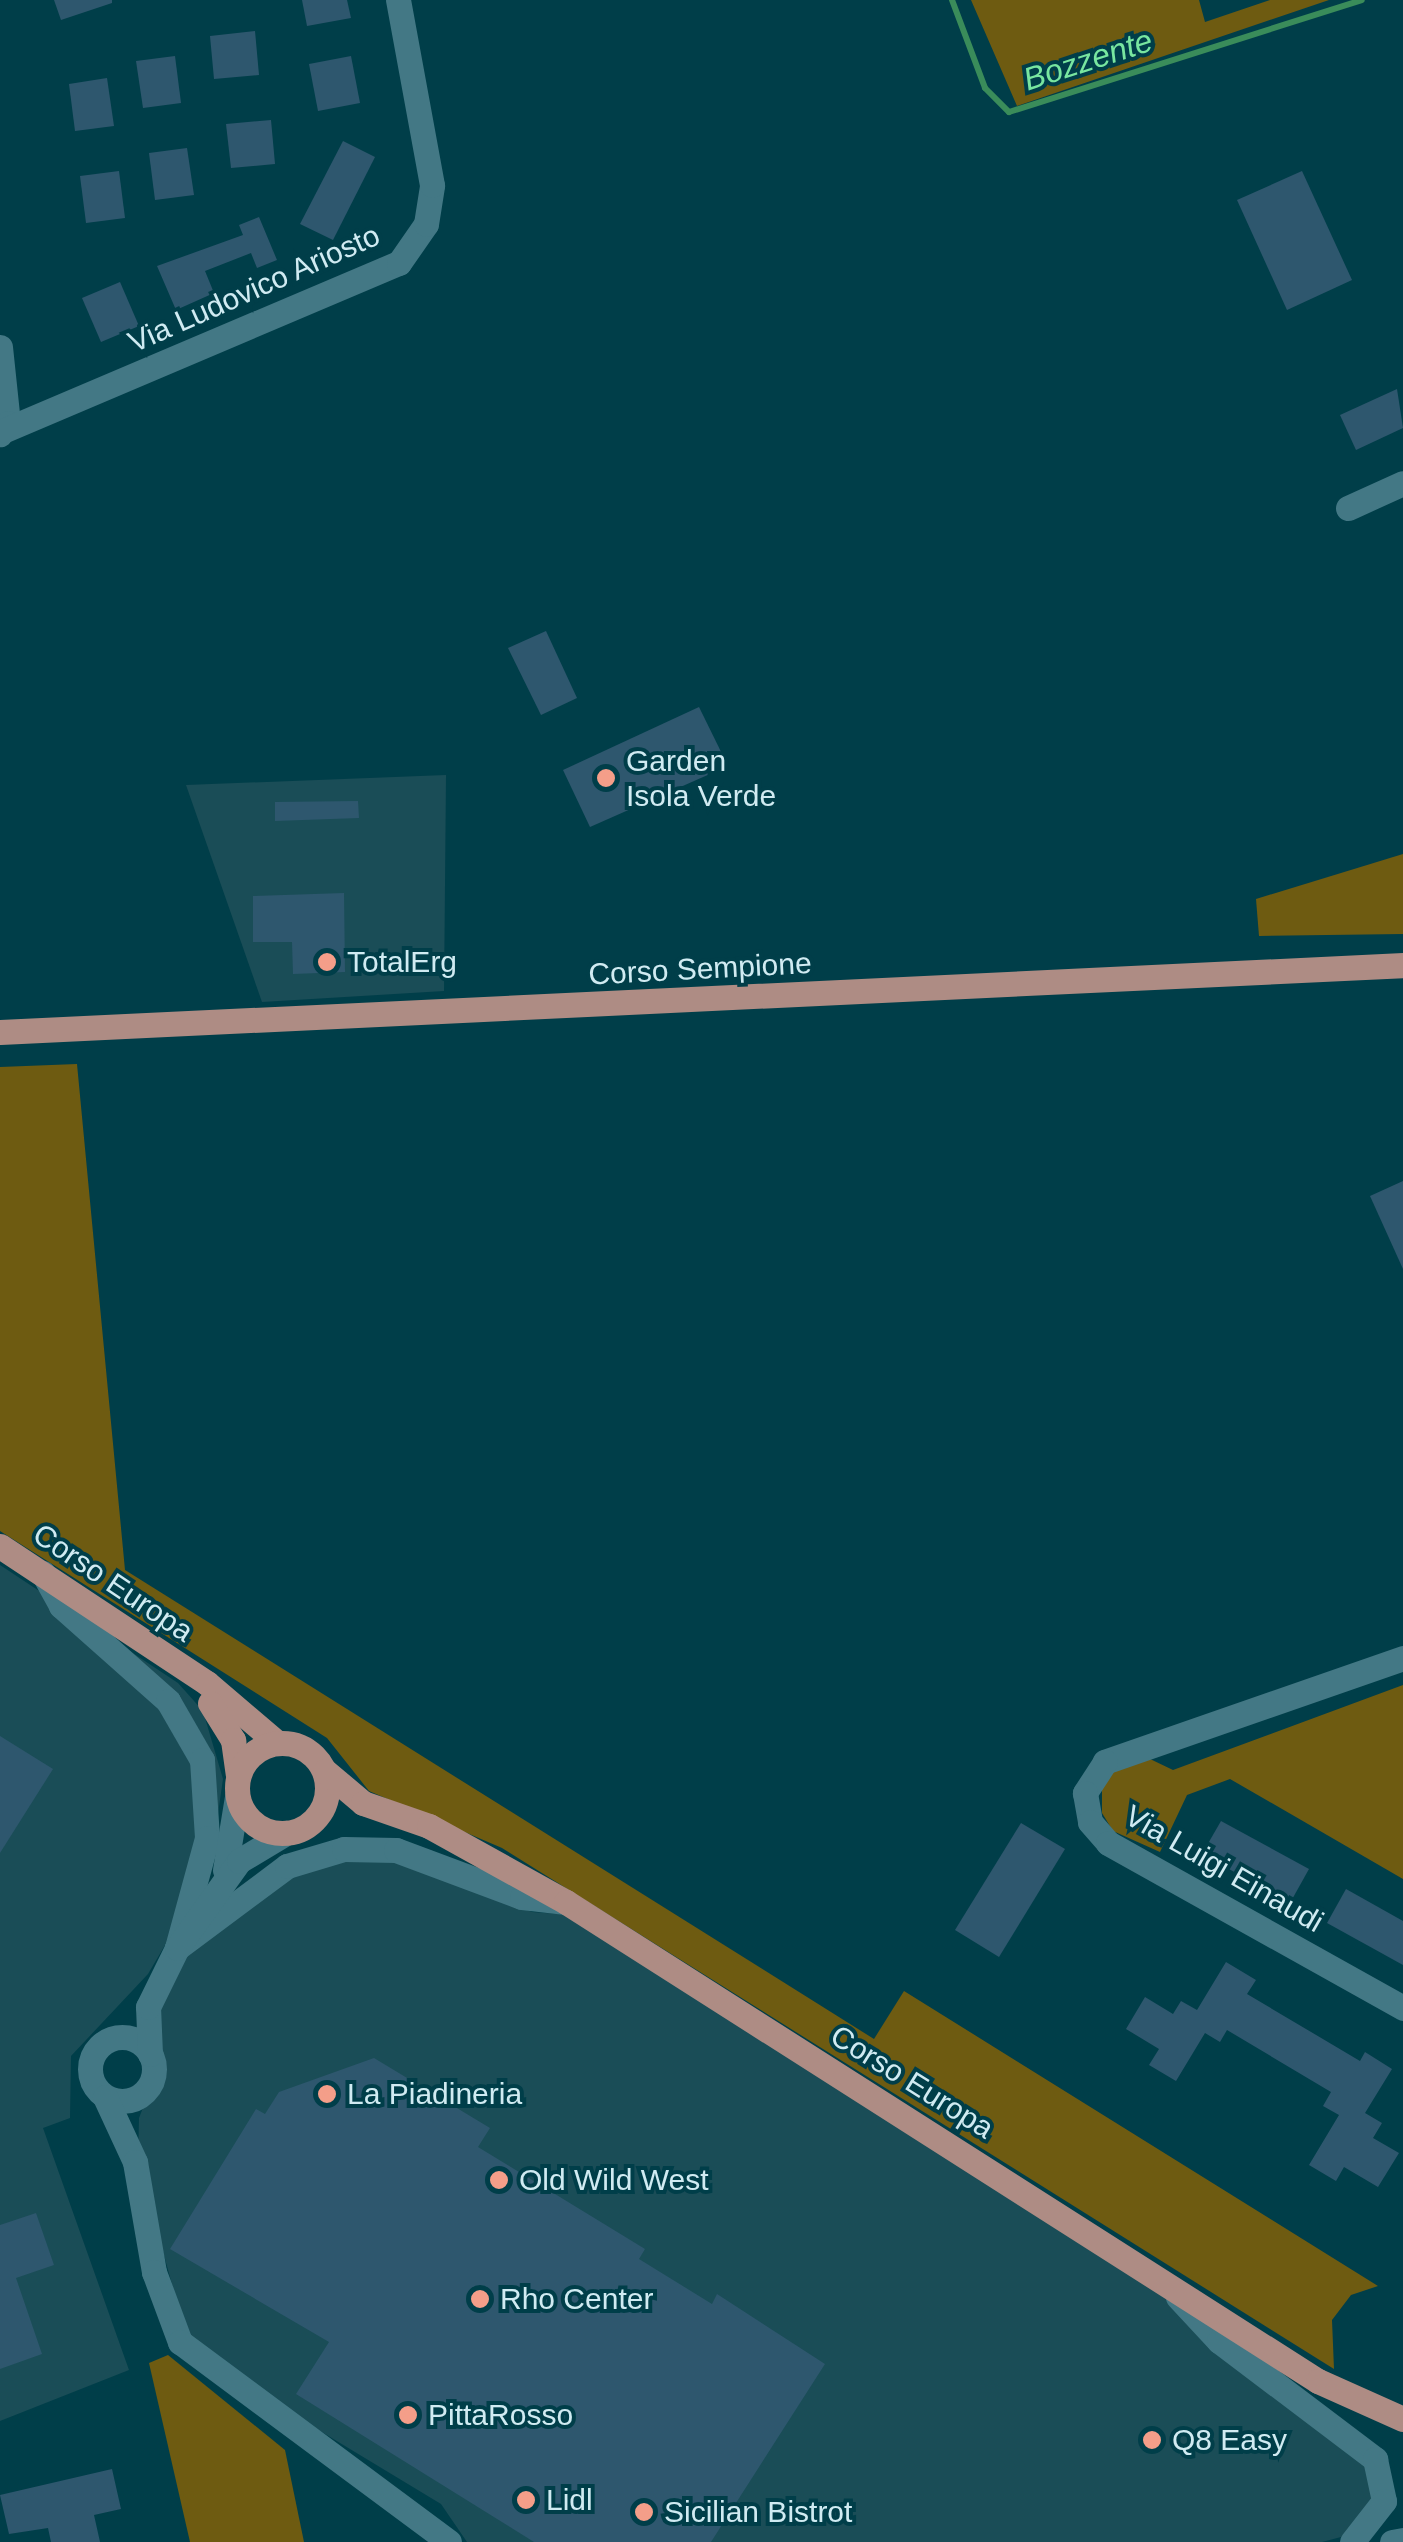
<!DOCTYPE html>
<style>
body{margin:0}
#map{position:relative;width:1403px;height:2542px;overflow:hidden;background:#003e49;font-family:Helvetica,sans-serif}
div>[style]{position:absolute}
.built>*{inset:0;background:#1a4d57}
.green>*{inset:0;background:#6e5b11}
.stream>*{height:6px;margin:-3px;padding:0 3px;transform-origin:3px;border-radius:3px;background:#3a8c5a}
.building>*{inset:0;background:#2e576e}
.minor>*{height:25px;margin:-12.5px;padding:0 12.5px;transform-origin:12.5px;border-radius:12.5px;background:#437885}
.minor>.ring{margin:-12.5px;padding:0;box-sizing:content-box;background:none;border:25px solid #437885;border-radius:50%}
.major>*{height:25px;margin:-12.5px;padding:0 12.5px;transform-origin:12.5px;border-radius:12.5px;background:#ae8c84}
.major>.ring{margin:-12.5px;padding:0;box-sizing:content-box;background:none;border:25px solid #ae8c84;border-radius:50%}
.dots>*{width:28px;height:28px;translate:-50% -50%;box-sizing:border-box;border:5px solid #003e49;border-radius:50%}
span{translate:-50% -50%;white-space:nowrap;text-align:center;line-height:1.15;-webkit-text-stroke:8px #003e49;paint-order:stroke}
.street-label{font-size:30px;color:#d0ebf2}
.poi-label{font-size:30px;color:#d0ebf2}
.left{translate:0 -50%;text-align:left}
.water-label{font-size:32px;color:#78e6a0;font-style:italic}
</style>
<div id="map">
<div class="built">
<i style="clip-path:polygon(446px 775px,444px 991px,262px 1002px,186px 785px)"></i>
<i style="clip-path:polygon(0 1565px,178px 1683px,203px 1711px,223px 1779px,210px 1869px,148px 1974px,71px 2056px,70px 2118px,43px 2128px,129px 2370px,0 2421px)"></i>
<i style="clip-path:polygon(373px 1851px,532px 1912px,571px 1915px,1152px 2284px,1380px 2478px,1360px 2532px,1322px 2542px,467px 2542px,441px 2504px,191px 2353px,138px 2161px,139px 2118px,155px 2077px,148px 2030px,179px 1949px,262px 1884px)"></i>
</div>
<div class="green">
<i style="clip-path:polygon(971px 0,1199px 0,1205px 22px,1270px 0,1329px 0,1017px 106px)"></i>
<i style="clip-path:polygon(1403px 854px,1403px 934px,1259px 936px,1256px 899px)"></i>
<i style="clip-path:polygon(77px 1064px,125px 1570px,874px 2039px,904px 1991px,1378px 2286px,1351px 2295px,1332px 2320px,1334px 2369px,502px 1848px,369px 1791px,327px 1738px,0 1531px,0 1067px)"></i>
<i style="clip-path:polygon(1403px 1685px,1403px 1879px,1230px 1779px,1187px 1795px,1160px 1852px,1113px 1831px,1102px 1813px,1102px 1774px,1148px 1758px,1173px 1770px)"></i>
<i style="clip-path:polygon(168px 2355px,285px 2450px,304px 2542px,190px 2542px,149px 2363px)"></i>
</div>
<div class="stream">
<i style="left:952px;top:0;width:94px;rotate:69.4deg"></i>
<i style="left:985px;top:88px;width:34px;rotate:45deg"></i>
<i style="left:1009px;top:112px;width:370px;rotate:-17.6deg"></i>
</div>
<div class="building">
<i style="clip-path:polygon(54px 0,112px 0,112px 3px,61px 20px)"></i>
<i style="clip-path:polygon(302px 0,347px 0,351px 18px,307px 26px)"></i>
<i style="clip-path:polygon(255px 31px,259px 75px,214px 79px,210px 36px)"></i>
<i style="clip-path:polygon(175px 56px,181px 103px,143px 108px,136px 61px)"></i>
<i style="clip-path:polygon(351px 56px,360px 103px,318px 111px,309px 64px)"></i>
<i style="clip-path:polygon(107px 78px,114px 126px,75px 131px,69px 84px)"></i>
<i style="clip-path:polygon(271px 120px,275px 164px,231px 168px,226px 124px)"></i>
<i style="clip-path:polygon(343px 141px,375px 157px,333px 240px,300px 224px)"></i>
<i style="clip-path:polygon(187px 148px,194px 195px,155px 200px,149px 153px)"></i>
<i style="clip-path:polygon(119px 171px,125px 218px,86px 223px,80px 176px)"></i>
<i style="clip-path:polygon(1302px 171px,1352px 280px,1287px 310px,1237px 200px)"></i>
<i style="clip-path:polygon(259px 217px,277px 260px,257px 268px,251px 253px,205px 271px,214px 293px,176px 310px,157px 266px,243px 235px,239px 225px)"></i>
<i style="clip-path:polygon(120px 282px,139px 326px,101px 342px,82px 298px)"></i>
<i style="clip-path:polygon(1397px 389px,1403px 428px,1356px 450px,1340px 415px)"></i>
<i style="clip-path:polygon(546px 631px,577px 698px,541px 715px,508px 648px)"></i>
<i style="clip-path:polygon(699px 707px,728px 766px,590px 827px,563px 770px)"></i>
<i style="clip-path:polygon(358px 801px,359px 818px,275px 821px,275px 802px)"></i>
<i style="clip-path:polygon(344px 893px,345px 972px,293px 974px,292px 942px,253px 942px,253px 896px)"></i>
<i style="clip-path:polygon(1403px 1181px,1403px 1269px,1370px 1196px)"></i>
<i style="clip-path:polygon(0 1736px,53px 1769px,0 1853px)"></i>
<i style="clip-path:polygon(1221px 1821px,1309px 1869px,1290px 1903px,1202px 1854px)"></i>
<i style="clip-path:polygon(1021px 1823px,1065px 1849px,999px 1957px,955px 1930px)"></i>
<i style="clip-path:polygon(1346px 1889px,1403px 1921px,1403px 1965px,1327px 1923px)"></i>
<i style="clip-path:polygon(1226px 1962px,1256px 1980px,1247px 1994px,1360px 2061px,1365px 2052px,1392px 2069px,1365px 2113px,1382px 2123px,1373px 2138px,1399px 2153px,1378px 2187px,1344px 2167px,1336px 2181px,1309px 2165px,1339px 2115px,1323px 2106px,1331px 2092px,1227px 2030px,1220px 2042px,1205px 2033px,1176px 2081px,1149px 2065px,1159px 2049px,1126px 2029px,1145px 1997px,1173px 2014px,1181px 2001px,1197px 2010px)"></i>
<i style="clip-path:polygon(374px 2058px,490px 2128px,478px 2147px,645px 2249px,639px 2259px,712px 2304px,717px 2294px,825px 2364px,711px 2542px,534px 2542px,296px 2394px,329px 2342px,170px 2249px,256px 2109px,265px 2114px,279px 2092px)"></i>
<i style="clip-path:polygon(36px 2213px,54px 2265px,16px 2278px,42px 2354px,0 2369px,0 2225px)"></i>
<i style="clip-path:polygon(112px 2469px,121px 2509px,94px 2515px,100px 2542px,51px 2542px,48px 2528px,9px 2534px,0 2495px)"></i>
</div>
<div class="minor">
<i style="left:0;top:347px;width:76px;rotate:84deg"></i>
<i style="left:8px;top:423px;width:14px;rotate:126deg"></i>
<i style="left:5px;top:430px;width:428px;rotate:-23deg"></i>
<i style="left:399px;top:263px;width:47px;rotate:-55.3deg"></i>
<i style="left:426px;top:224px;width:39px;rotate:-81deg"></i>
<i style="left:432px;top:185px;width:188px;rotate:-100.4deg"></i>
<i style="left:1348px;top:508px;width:60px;rotate:-24.4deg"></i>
<i style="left:43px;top:1573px;width:38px;rotate:61deg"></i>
<i style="left:61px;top:1606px;width:143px;rotate:41.6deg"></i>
<i style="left:168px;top:1701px;width:68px;rotate:60deg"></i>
<i style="left:202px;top:1760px;width:78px;rotate:86.3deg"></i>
<i style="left:207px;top:1838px;width:114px;rotate:105.3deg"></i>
<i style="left:1403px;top:1658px;width:316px;rotate:160.8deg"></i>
<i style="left:1105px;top:1762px;width:37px;rotate:123deg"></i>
<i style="left:1085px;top:1793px;width:29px;rotate:80deg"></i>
<i style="left:1090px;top:1822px;width:28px;rotate:49deg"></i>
<i style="left:1108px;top:1843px;width:338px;rotate:29.2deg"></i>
<i style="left:225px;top:1870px;width:74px;rotate:-80.7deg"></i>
<i style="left:177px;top:1948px;width:137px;rotate:-36.7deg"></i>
<i style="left:287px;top:1866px;width:59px;rotate:-16.6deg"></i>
<i style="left:344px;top:1849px;width:52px;rotate:1.1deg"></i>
<i style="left:396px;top:1850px;width:134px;rotate:20.5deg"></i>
<i style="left:522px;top:1897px;width:44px;rotate:6.5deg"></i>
<i class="ring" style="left:90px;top:2037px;width:39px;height:39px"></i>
<i style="left:150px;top:2054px;width:47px;rotate:-92.4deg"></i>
<i style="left:148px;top:2007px;width:66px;rotate:-63.8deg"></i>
<i style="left:177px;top:1948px;width:107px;rotate:-54.5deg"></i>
<i style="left:239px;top:1861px;width:55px;rotate:-30.8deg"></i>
<i style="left:105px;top:2097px;width:72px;rotate:65.2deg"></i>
<i style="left:135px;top:2162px;width:112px;rotate:80.2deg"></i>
<i style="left:154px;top:2272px;width:75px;rotate:69.6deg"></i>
<i style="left:180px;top:2342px;width:335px;rotate:36.6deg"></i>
<i style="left:1178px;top:2297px;width:60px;rotate:47deg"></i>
<i style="left:1219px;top:2341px;width:196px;rotate:37.1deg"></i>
<i style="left:1375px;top:2459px;width:43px;rotate:77.9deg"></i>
<i style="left:1384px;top:2501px;width:52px;rotate:128deg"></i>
<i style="left:1392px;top:2542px;width:11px;rotate:-10deg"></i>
</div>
<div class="major">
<i style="left:0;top:1032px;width:1405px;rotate:-2.73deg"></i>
<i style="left:0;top:1546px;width:248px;rotate:33.5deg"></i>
<i style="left:207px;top:1683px;width:91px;rotate:40.5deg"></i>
<i style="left:210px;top:1703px;width:44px;rotate:58.1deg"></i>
<i style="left:233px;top:1740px;width:34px;rotate:82deg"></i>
<i class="ring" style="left:237px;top:1743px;width:65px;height:65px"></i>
<i style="left:325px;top:1771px;width:50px;rotate:40.1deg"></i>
<i style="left:363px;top:1803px;width:70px;rotate:19.2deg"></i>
<i style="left:429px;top:1826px;width:157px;rotate:29deg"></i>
<i style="left:566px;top:1902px;width:892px;rotate:32.5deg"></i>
<i style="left:1318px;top:2381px;width:93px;rotate:24.1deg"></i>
</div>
<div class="dots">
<i style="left:606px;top:778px;background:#f49e89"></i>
<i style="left:327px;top:962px;background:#f49e89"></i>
<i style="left:327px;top:2094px;background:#f49e89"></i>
<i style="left:499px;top:2180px;background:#f49e89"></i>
<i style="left:480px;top:2299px;background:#f49e89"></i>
<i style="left:408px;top:2415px;background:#f49e89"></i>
<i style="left:1152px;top:2440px;background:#f49e89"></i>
<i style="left:526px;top:2500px;background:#f49e89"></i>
<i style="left:644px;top:2512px;background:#f49e89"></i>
</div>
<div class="street-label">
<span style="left:254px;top:289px;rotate:-24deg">Via Ludovico Ariosto</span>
<span style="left:700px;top:969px;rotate:-3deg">Corso Sempione</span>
<span style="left:113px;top:1583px;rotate:34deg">Corso Europa</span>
<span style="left:1224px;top:1869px;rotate:30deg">Via Luigi Einaudi</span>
<span style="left:912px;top:2082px;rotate:32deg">Corso Europa</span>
</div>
<div class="poi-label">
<span class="left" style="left:626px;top:778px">Garden<br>Isola Verde</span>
<span class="left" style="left:347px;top:962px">TotalErg</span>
<span class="left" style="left:347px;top:2094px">La Piadineria</span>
<span class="left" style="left:519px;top:2180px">Old Wild West</span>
<span class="left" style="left:500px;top:2299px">Rho Center</span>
<span class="left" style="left:428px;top:2415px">PittaRosso</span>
<span class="left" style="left:1172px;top:2440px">Q8 Easy</span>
<span class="left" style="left:546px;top:2500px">Lidl</span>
<span class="left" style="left:664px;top:2512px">Sicilian Bistrot</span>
</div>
<div class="water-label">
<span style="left:1088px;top:60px;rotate:-18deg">Bozzente</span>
</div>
</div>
